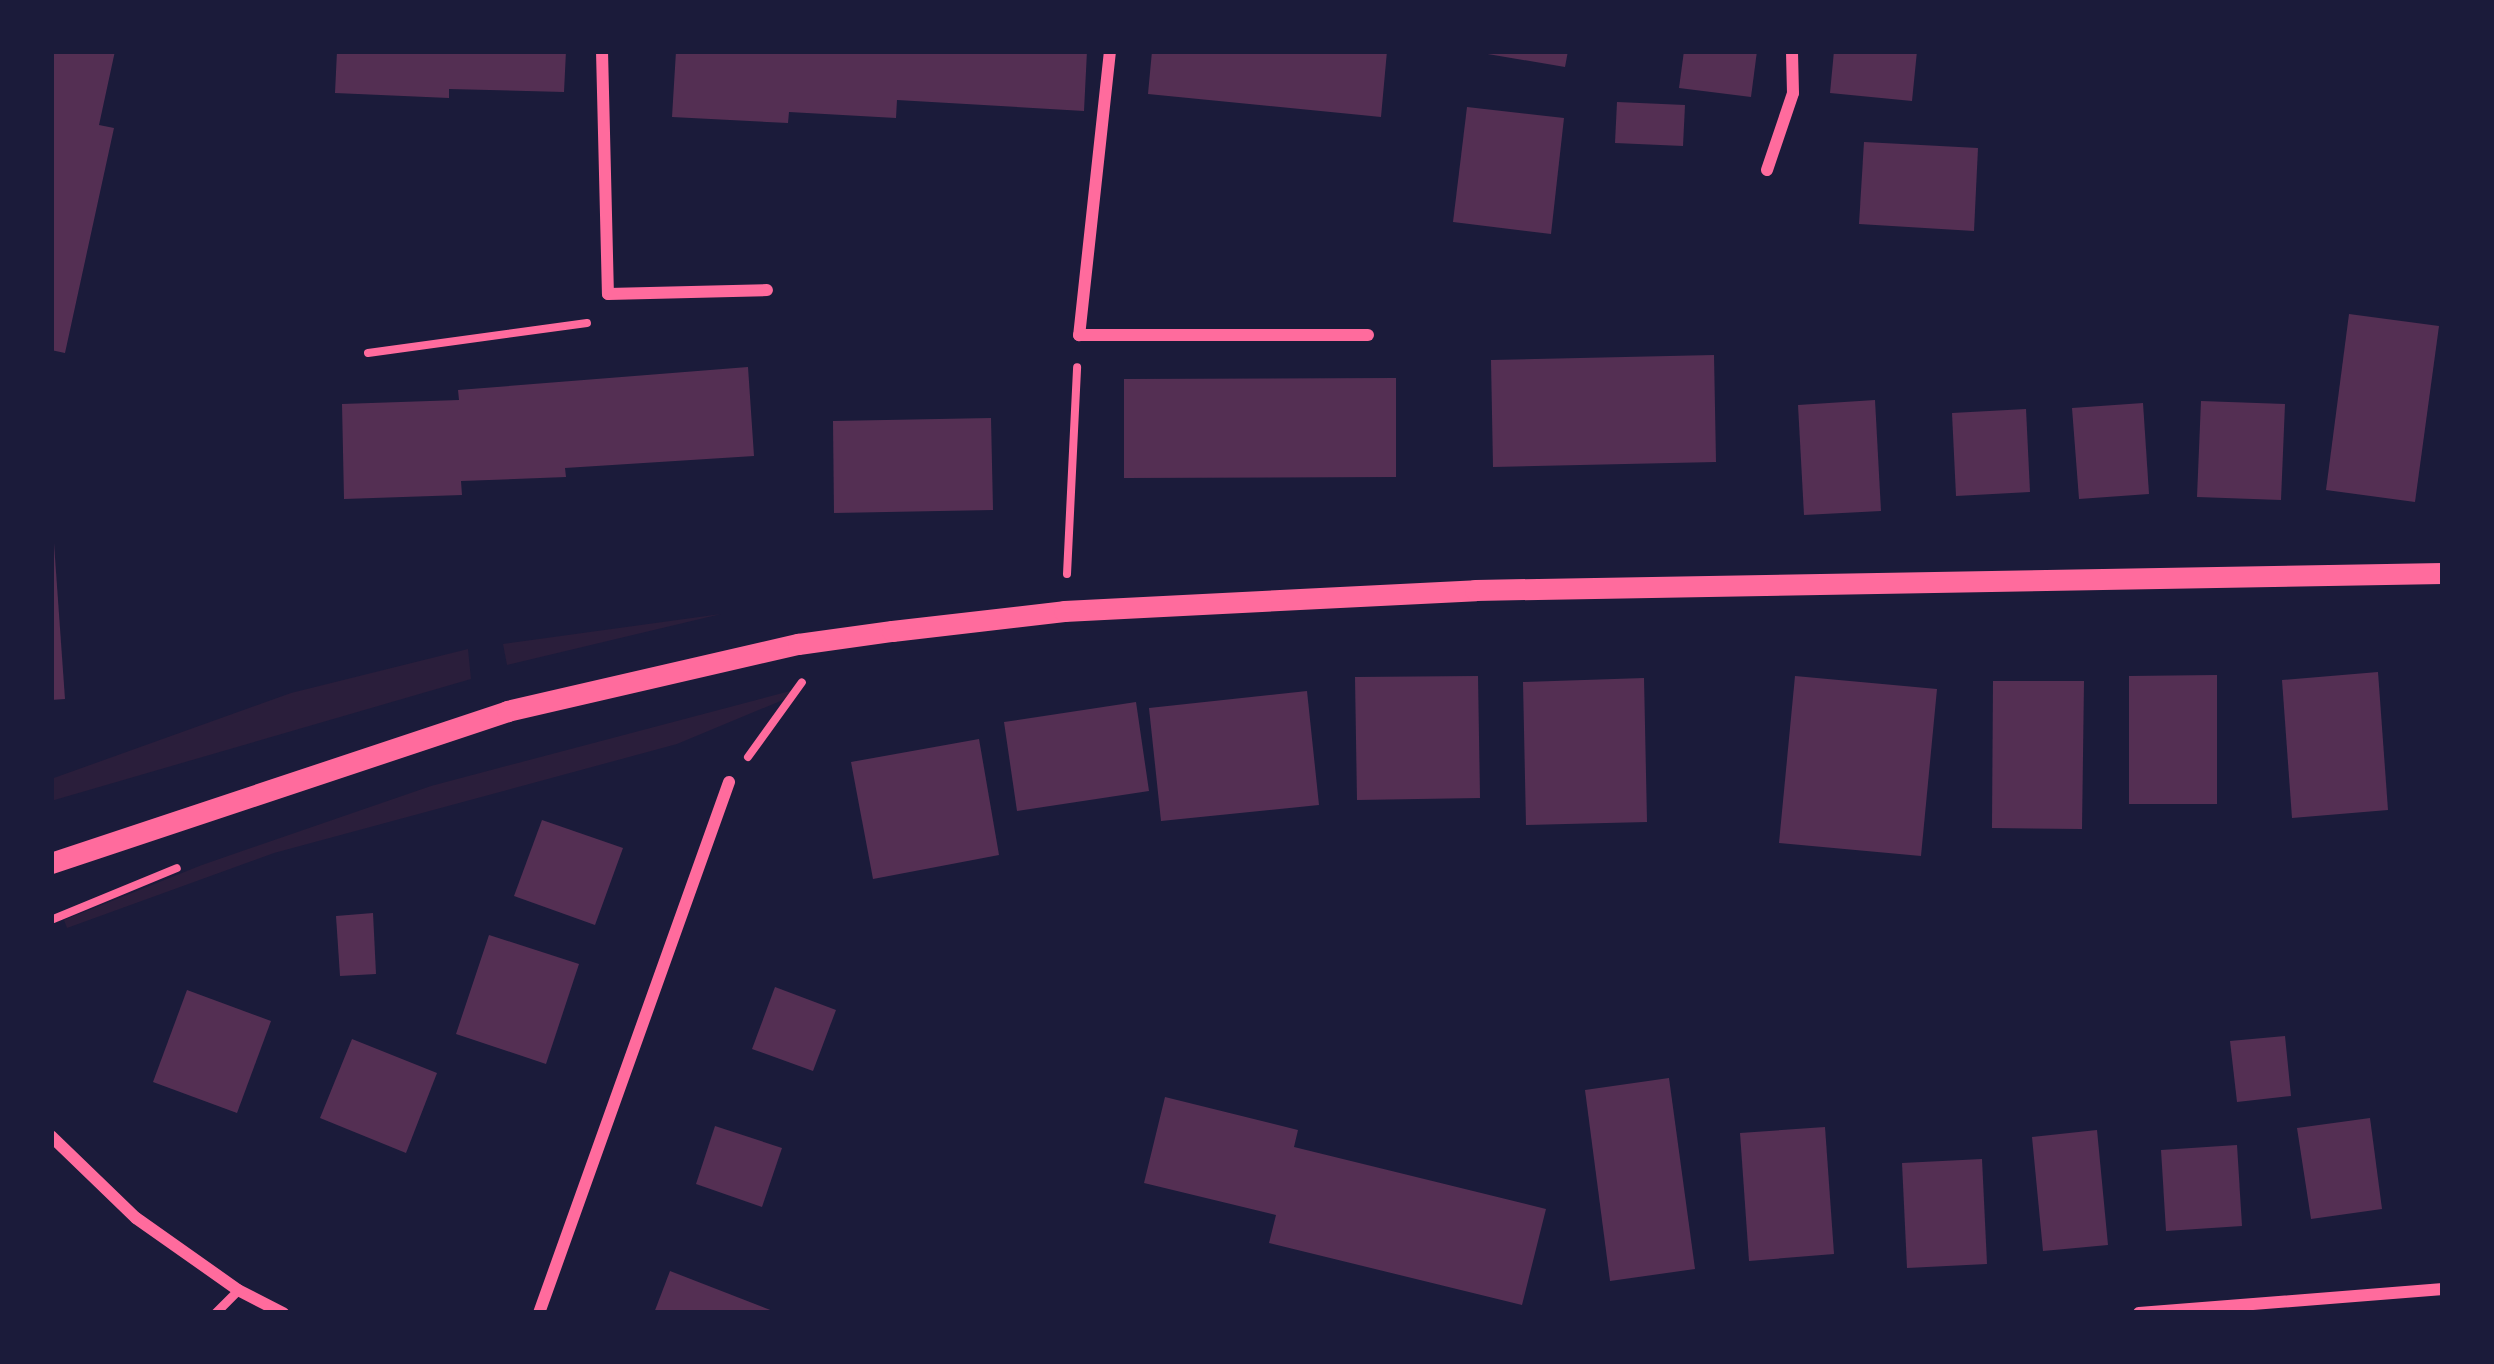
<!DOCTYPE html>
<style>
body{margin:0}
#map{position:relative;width:2494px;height:1364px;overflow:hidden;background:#1b1b3a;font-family:Inter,sans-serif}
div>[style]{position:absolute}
.green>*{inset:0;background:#2a1e3b}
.building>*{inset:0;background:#542f53}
.path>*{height:8px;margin:-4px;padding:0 4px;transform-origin:4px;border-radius:4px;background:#ff6b9d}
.service>*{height:9px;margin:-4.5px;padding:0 4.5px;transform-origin:4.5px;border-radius:4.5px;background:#ff6b9d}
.minor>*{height:12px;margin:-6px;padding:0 6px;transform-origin:6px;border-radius:6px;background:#ff6b9d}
.tertiary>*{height:21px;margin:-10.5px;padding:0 10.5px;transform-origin:10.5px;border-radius:10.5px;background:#ff6b9d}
span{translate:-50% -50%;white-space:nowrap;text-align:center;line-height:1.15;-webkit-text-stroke:12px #1b1b3a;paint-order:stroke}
.frame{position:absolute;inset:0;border:54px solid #1b1b3a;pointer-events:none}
</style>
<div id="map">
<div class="green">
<i style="clip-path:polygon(721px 614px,507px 665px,503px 644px)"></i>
<i style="clip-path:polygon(468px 649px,471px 679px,51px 801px,51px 779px,291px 693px)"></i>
<i style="clip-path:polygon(790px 691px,790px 697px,677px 744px,274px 853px,67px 928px,64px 920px,202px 865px,431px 786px)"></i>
</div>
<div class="building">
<i style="clip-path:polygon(51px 51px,115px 51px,99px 125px,114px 128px,65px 353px,51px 350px)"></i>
<i style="clip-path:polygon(337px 51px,566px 51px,564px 92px,449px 89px,449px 98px,335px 93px)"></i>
<i style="clip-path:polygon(676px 51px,1087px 51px,1084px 111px,897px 100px,896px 118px,789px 112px,788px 123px,672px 117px)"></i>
<i style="clip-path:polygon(1152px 51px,1387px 51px,1381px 117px,1148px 94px)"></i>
<i style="clip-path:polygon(1470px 51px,1568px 51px,1565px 67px)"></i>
<i style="clip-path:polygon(1684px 51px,1757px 51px,1751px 97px,1679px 88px)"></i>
<i style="clip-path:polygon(1834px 51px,1917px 51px,1912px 101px,1830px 93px)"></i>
<i style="clip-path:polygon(1617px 102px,1685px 105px,1683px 146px,1615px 143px)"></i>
<i style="clip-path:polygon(1467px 107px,1564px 118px,1551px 234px,1453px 222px)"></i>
<i style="clip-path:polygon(1864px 142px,1978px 148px,1974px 231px,1859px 224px)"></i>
<i style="clip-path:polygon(2349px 314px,2439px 326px,2415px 502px,2326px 490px)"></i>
<i style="clip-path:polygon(1714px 355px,1716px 462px,1493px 467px,1491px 360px)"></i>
<i style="clip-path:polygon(748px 367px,754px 456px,565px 468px,566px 477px,461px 481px,462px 495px,344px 499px,342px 404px,459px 400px,458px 390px)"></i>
<i style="clip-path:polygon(1396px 378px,1396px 477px,1124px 478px,1124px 379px)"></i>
<i style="clip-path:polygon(1875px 400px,1881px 511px,1804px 515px,1798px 405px)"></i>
<i style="clip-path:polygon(2201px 401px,2285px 404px,2281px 500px,2197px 497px)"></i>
<i style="clip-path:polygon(2143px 403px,2149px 494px,2079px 499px,2072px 408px)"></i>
<i style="clip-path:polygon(2026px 409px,2030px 492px,1956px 496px,1952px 413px)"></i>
<i style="clip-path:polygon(991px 418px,993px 510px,834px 513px,833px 421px)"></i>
<i style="clip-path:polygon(51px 501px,65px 699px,51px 700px)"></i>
<i style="clip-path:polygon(2378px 672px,2388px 810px,2292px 818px,2282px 680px)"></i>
<i style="clip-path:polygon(2217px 675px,2217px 804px,2129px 804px,2129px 676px)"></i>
<i style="clip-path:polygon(1478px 676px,1480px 798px,1357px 800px,1355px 677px)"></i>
<i style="clip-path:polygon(1795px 676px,1937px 689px,1921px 856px,1779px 843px)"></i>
<i style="clip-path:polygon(1644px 678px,1647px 822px,1526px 825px,1523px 682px)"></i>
<i style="clip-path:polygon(1993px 681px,2084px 681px,2082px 829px,1992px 828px)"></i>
<i style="clip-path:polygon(1307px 691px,1319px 805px,1161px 821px,1149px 708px)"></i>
<i style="clip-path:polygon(1136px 702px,1149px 791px,1017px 811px,1004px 722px)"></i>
<i style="clip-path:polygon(979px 739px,999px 855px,873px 879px,851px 762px)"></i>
<i style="clip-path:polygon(542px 820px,623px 848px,595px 925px,514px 896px)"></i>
<i style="clip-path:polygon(373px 913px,376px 974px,340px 976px,336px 916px)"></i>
<i style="clip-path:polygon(489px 935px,579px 964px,546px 1064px,456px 1034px)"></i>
<i style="clip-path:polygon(775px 987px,836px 1010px,813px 1071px,752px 1049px)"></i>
<i style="clip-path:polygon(187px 990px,271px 1021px,237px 1113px,153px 1082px)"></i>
<i style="clip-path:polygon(2285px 1036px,2291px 1096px,2237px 1102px,2230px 1041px)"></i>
<i style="clip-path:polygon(352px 1039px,437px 1073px,406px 1153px,320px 1118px)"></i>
<i style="clip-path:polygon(1669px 1078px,1695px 1269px,1610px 1281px,1585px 1090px)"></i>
<i style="clip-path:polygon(1165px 1097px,1298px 1130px,1294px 1147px,1546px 1209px,1522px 1305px,1269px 1243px,1276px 1215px,1144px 1183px)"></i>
<i style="clip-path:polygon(2370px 1118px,2382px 1209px,2311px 1219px,2297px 1128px)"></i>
<i style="clip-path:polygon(715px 1126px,782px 1148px,762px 1207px,696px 1184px)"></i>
<i style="clip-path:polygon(1825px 1127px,1834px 1254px,1749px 1261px,1740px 1133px)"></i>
<i style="clip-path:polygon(2097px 1130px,2108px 1245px,2043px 1251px,2032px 1137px)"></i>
<i style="clip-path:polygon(2237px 1145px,2242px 1226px,2166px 1231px,2161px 1150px)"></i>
<i style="clip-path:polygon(1982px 1159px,1987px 1264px,1907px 1268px,1902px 1163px)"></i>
<i style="clip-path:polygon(670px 1271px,778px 1313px,654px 1313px)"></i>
</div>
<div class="path">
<i style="left:368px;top:353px;width:221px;rotate:-7.8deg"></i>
<i style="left:1067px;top:574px;width:207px;rotate:-87.2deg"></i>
<i style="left:748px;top:757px;width:92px;rotate:-54.2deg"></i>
<i style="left:51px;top:920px;width:136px;rotate:-22.4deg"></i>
</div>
<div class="service">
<i style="left:215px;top:1313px;width:33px;rotate:-45deg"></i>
</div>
<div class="minor">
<i style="left:602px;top:51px;width:243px;rotate:88.6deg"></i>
<i style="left:608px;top:294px;width:159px;rotate:-1.4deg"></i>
<i style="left:1110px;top:51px;width:286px;rotate:96.2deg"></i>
<i style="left:1079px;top:335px;width:289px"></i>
<i style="left:1767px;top:170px;width:81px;rotate:-71.3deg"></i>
<i style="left:1793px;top:93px;width:42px;rotate:-91.4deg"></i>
<i style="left:51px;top:1136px;width:118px;rotate:44deg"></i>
<i style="left:136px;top:1218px;width:125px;rotate:35.2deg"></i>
<i style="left:238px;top:1290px;width:51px;rotate:27.1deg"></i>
<i style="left:539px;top:1313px;width:564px;rotate:-70.31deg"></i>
<i style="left:2139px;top:1313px;width:305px;rotate:-4.5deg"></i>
</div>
<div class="tertiary">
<i style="left:51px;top:863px;width:481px;rotate:-18.4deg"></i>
<i style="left:507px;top:711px;width:299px;rotate:-13deg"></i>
<i style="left:798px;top:644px;width:95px;rotate:-7.9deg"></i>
<i style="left:892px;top:631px;width:173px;rotate:-6.6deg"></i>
<i style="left:1064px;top:611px;width:412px;rotate:-2.9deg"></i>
<i style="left:1475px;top:590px;width:968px;rotate:-1.01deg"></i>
</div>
<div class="frame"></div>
</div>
